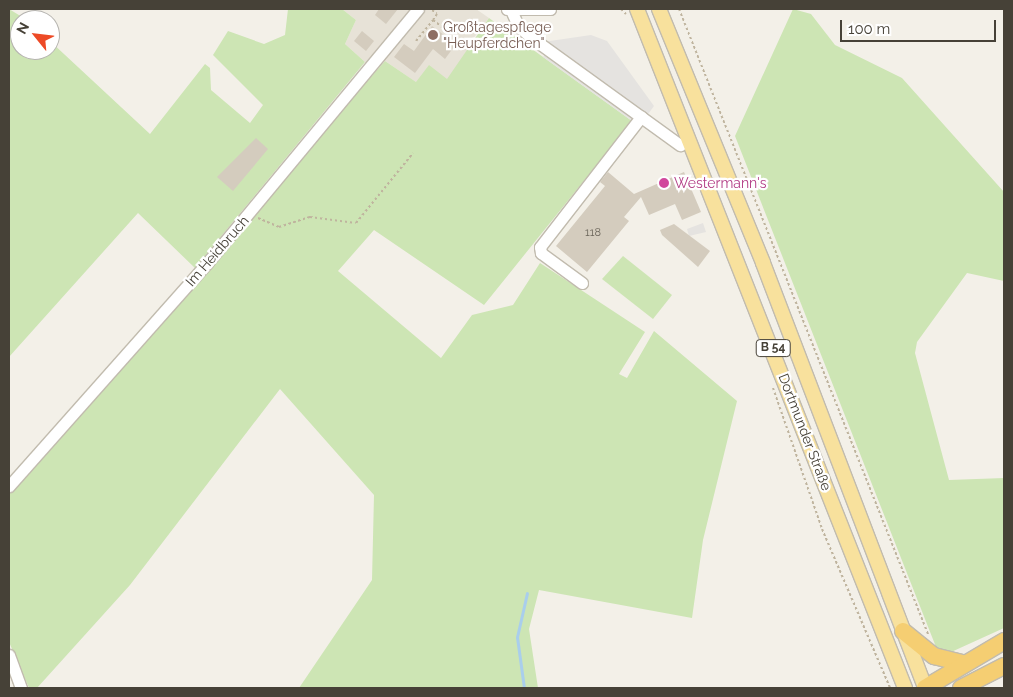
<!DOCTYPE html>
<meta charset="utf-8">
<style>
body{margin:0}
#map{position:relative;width:1013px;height:697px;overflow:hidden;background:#f3f0e8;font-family:Raleway,sans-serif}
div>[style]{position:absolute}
.residential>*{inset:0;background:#e7e2d7}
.green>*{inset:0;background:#cde5b4}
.parking>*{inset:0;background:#e5e3e0}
.stream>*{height:3px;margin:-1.5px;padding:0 1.5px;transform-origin:1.5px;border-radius:1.5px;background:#a9ceec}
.building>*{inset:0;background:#d4ccbe}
.path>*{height:2px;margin-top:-1px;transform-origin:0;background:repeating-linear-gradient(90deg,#bfb49e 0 2.5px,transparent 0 5px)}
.roads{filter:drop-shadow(1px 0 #c1bbae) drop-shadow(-1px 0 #c1bbae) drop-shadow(0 1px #c1bbae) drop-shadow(0 -1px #c1bbae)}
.minor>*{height:11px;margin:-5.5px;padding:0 5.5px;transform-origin:5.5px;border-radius:5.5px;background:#fff}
.major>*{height:14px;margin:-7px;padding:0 7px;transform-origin:7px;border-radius:7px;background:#f8e19d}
.highway>*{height:16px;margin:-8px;padding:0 8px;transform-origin:8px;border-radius:8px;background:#f5ce72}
.dots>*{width:14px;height:14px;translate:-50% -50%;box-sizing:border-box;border:2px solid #fff;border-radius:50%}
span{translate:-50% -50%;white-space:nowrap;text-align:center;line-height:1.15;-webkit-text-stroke:4.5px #fff;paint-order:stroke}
.number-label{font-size:11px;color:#6a6459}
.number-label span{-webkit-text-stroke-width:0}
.shield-label span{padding:1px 4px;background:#fff;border:1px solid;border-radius:4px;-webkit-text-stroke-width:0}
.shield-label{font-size:12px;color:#464137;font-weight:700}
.education-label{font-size:14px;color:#785e54}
.left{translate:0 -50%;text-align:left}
.hotel-label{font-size:14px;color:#b23c85}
.street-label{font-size:14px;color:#464137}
.frame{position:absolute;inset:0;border:10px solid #464137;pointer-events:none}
.north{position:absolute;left:10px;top:10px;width:50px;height:50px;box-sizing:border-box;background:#fff;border:1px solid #b5b3af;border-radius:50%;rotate:299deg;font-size:14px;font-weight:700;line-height:20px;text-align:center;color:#464137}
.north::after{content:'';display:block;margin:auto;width:18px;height:22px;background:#ed4a26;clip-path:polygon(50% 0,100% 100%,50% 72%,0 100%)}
.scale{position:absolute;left:840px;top:20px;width:156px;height:22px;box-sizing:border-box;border:2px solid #464137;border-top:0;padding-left:6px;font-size:15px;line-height:18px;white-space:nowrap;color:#464137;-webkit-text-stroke:4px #fff;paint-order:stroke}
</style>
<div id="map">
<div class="residential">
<i style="clip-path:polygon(342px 9px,476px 9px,489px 18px,469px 44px,470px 52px,435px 95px,385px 61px,364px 84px,365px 62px,345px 44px,356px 20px)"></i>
</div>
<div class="green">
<i style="clip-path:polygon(9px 9px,27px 20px,20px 20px,20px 50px,50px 50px,50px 41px,150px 134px,205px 64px,210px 68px,211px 90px,250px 123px,263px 105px,213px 55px,228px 31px,264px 44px,285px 35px,288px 9px,342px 9px,356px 20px,345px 44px,365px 62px,195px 268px,138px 213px,9px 357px)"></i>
<i style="clip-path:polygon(793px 9px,811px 14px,835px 45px,902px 78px,1004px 192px,1004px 281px,967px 273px,917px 342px,915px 353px,949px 480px,1004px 478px,1004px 628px,949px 653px,936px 647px,735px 136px)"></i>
<i style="clip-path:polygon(489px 18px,632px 121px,484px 305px,374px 230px,338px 271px,441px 358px,472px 315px,513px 305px,540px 263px,645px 332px,619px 374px,627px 378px,654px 331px,737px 401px,703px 540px,692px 618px,539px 590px,529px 629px,538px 688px,299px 688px,372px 580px,374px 495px,280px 389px,130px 585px,37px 688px,29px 688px,9px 642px,9px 489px,385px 61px,416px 82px,429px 65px,447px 79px)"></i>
<i style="clip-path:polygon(623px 256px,672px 295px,653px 319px,602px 279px)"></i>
</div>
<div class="parking">
<i style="clip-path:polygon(591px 35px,607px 41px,654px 106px,646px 117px,543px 42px)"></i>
<i style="clip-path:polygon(547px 52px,636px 116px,632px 121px,543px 57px)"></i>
<i style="clip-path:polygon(703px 223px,706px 232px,689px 236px,687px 229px)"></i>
</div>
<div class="stream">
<i style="left:524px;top:688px;width:51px;rotate:-97.8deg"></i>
<i style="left:517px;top:637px;width:45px;rotate:-77.2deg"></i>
</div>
<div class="building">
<i style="clip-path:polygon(379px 9px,398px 9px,386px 24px,375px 15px)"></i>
<i style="clip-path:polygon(432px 26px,456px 44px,445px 59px,433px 49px,415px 73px,394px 57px,404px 44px,414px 51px)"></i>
<i style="clip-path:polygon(362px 31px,374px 41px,366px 51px,354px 41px)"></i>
<i style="clip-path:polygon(256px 138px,268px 149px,233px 191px,217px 177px)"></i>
<i style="clip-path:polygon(608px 172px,634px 194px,684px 172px,701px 212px,682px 220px,675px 204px,649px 215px,641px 197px,624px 217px,629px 221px,587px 272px,556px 246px,605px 186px,600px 182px)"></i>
<i style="clip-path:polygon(674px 224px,710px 251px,698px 267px,662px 235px,660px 230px)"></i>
</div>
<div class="path">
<i style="left:621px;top:9px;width:7px;rotate:45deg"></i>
<i style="left:679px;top:9px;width:673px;rotate:68.28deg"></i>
<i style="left:432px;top:10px;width:6px;rotate:39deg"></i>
<i style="left:437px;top:14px;width:7px;rotate:124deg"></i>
<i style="left:433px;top:20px;width:18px;rotate:38deg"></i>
<i style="left:447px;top:31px;width:5px;rotate:127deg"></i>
<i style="left:416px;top:41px;width:27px;rotate:-51deg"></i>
<i style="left:258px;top:218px;width:23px;rotate:23deg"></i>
<i style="left:279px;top:227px;width:33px;rotate:-18deg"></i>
<i style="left:310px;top:217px;width:46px;rotate:7.4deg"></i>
<i style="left:356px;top:223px;width:90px;rotate:-50.8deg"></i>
<i style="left:773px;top:388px;width:149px;rotate:70.8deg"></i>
<i style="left:822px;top:529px;width:173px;rotate:66.8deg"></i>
</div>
<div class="roads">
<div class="minor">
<i style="left:507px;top:9px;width:43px"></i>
<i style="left:511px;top:10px;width:17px;rotate:66deg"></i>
<i style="left:518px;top:26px;width:18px;rotate:41deg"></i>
<i style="left:532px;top:38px;width:183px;rotate:35.9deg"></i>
<i style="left:582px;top:283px;width:51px;rotate:-143.8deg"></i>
<i style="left:541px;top:253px;width:6px;rotate:-99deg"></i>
<i style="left:540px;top:247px;width:165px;rotate:-52.2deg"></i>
<i style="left:9px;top:486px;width:298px;rotate:-48.4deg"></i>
<i style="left:207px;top:263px;width:330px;rotate:-50.3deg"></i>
<i style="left:9px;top:655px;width:35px;rotate:70deg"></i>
</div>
<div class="major">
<i style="left:637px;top:9px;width:730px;rotate:68.46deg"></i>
<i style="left:659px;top:9px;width:274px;rotate:67.7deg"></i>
<i style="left:763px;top:263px;width:455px;rotate:69.1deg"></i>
</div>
<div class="highway">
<i style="left:903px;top:631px;width:40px;rotate:39deg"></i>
<i style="left:934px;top:656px;width:29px;rotate:14deg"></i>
<i style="left:925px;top:688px;width:92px;rotate:-30.7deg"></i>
<i style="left:961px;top:688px;width:48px;rotate:-27.1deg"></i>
</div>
</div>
<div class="dots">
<i style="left:433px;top:35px;background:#8d6e63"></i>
<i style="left:664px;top:183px;background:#d1479c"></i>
</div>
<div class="number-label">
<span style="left:593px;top:233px">118</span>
</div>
<div class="shield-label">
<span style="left:773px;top:348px">B 54</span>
</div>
<div class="education-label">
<span class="left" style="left:443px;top:35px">Großtagespflege<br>"Heupferdchen"</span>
</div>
<div class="hotel-label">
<span class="left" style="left:674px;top:183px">Westermann's</span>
</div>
<div class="street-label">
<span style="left:217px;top:251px;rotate:-49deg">Im Heidbruch</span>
<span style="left:805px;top:432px;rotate:69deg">Dortmunder Straße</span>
</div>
<div class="frame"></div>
<div class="north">N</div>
<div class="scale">100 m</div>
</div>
